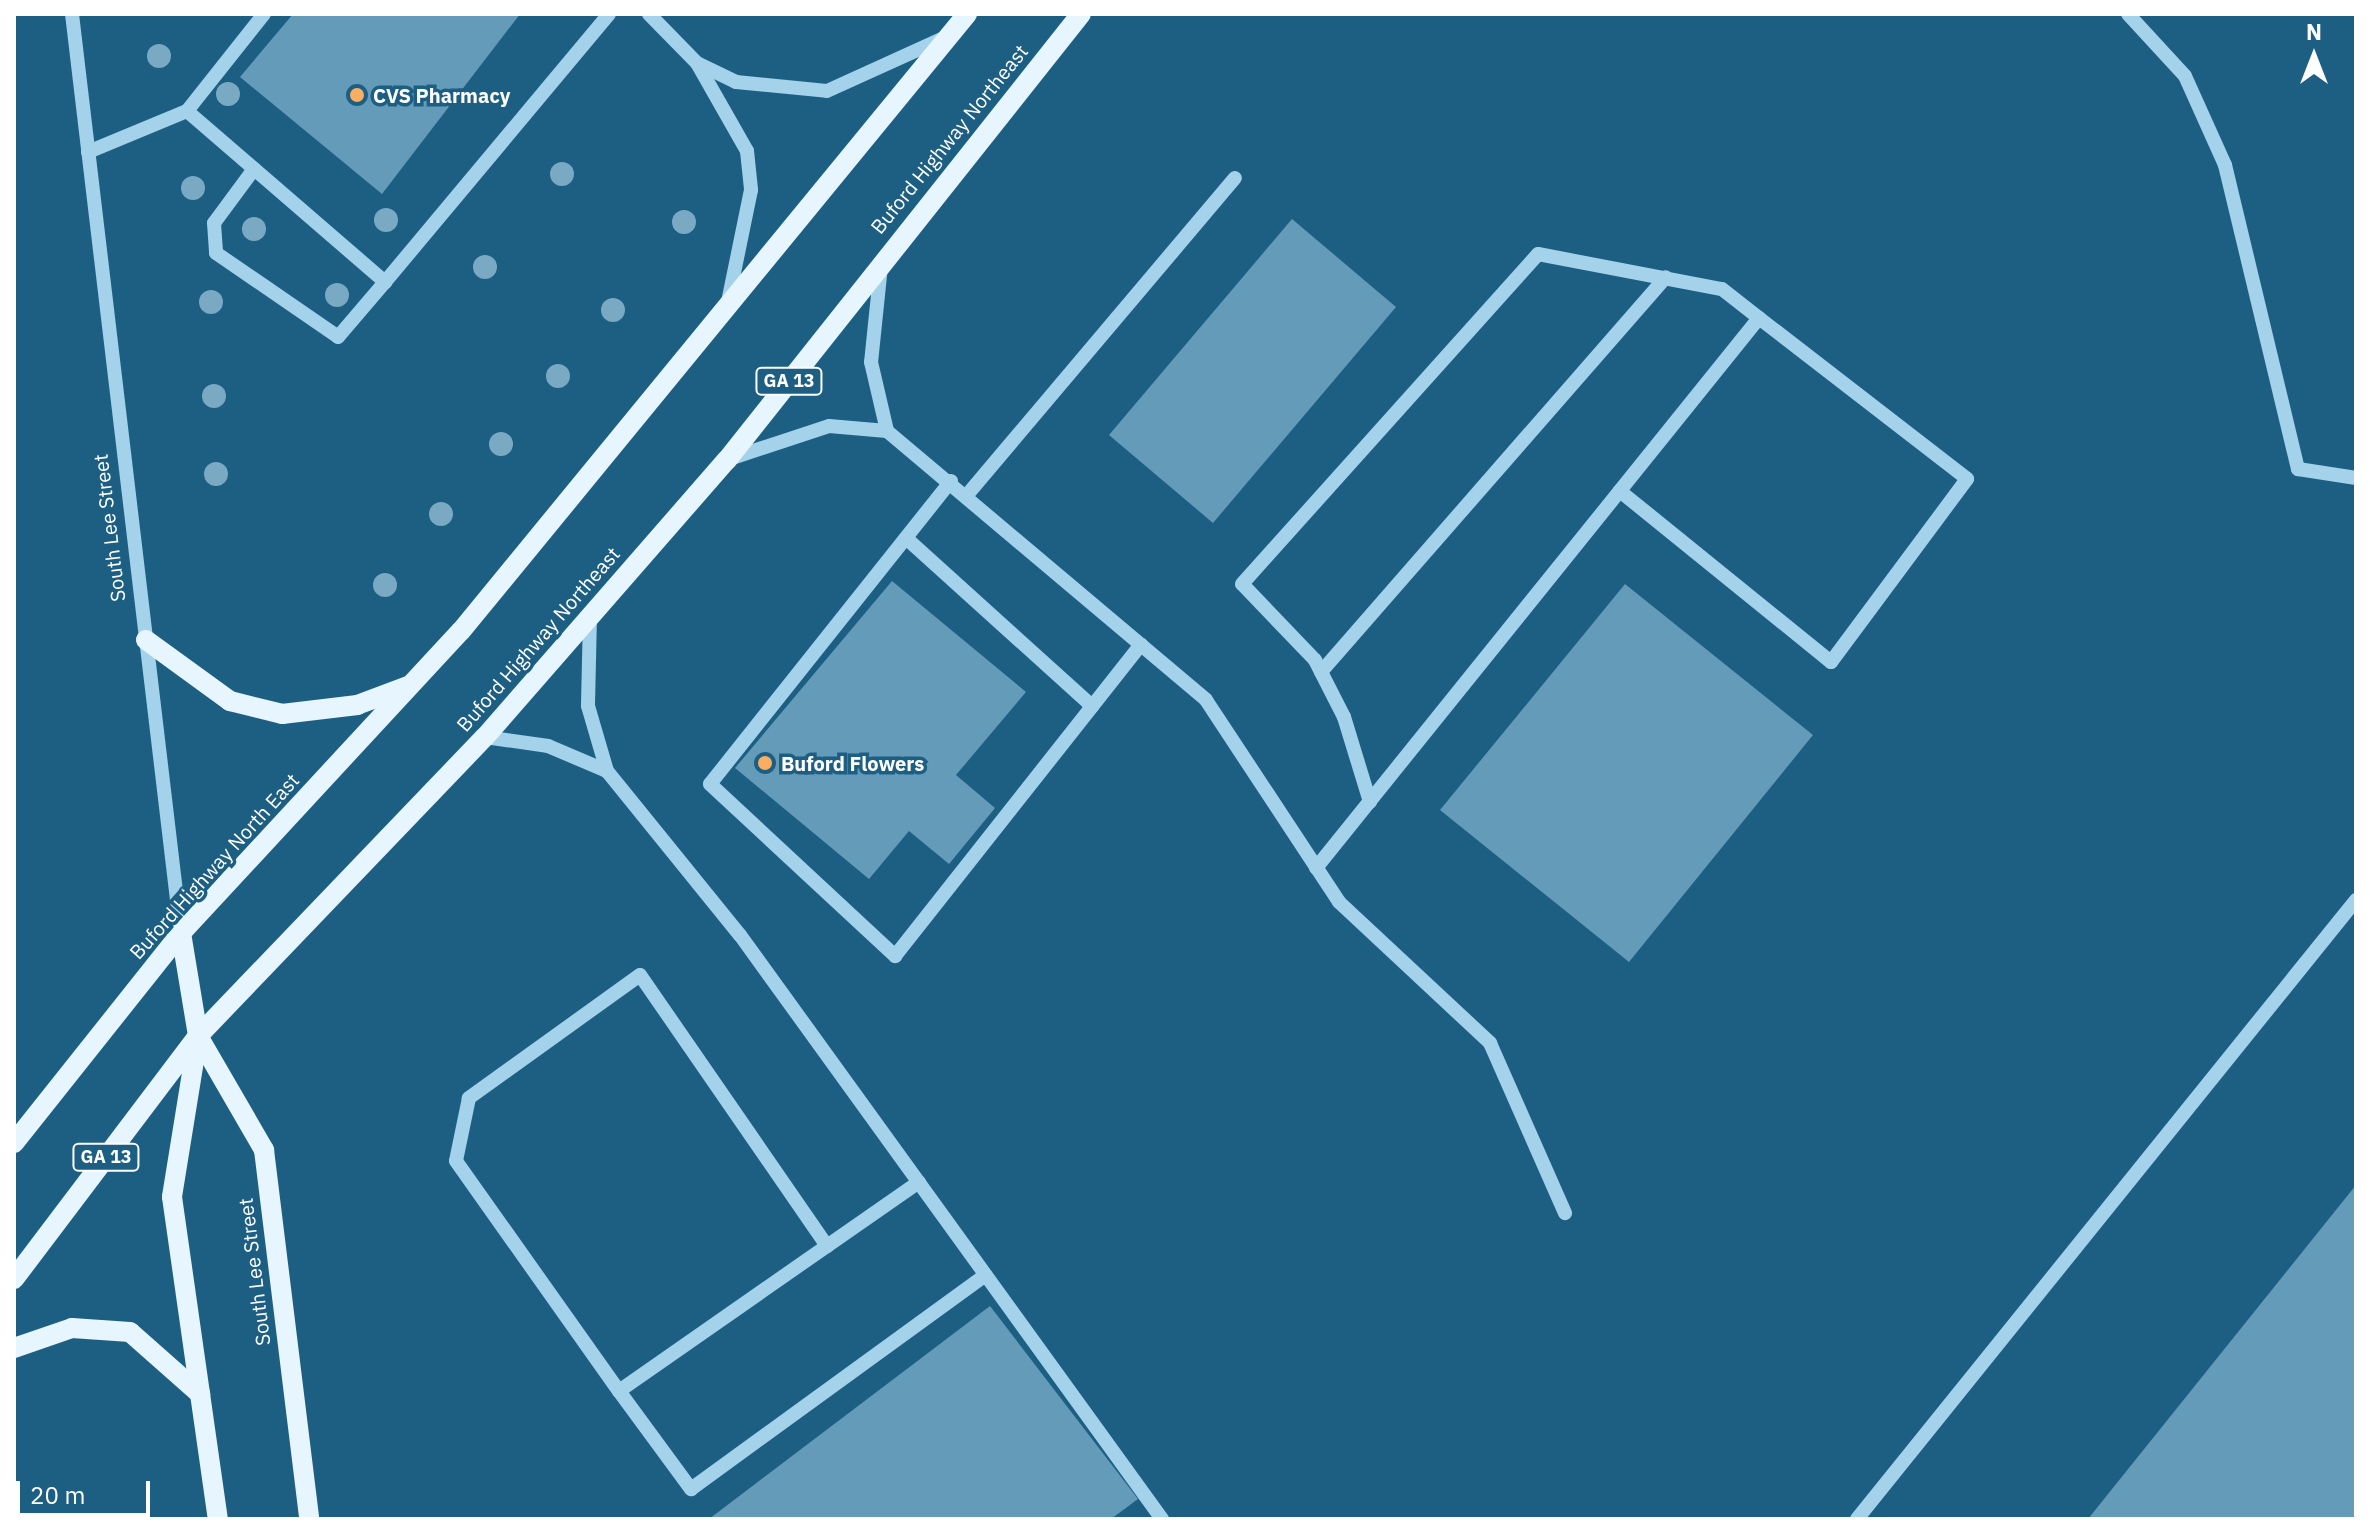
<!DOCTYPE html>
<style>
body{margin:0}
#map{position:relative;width:2370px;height:1533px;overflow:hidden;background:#1d5f83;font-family:"IBM Plex Sans",sans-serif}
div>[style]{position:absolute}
.building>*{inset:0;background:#639bb9}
.minor>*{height:14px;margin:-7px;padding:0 7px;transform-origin:7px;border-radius:7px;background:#a3d2ea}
.major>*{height:20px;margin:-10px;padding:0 10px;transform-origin:10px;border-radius:10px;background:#e6f5fe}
.trees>*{width:24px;height:24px;margin:-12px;border-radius:50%;background:#7aaac3}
.dots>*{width:22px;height:22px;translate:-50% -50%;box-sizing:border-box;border:4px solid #1d5f83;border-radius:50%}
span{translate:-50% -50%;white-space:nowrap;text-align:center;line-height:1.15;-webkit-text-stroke:7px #1d5f83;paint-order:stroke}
.shield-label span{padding:2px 6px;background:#1d5f83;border:2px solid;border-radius:6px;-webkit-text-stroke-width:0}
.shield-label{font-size:18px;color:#fff;font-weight:700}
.poi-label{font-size:20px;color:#fff;font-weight:700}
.left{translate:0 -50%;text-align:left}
.street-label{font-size:20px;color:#fff}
.frame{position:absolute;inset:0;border:16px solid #fff;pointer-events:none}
.north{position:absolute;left:2274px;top:16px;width:80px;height:80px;-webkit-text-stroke:6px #1d5f83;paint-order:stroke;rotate:0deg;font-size:22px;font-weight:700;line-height:32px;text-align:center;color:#fff}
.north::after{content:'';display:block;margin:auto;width:28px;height:36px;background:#fff;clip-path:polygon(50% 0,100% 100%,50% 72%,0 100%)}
.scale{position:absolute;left:16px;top:1481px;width:134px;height:36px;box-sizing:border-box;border:4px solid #fff;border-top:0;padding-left:10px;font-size:24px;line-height:28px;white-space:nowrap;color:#fff;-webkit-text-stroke:6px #1d5f83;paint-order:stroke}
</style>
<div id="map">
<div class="building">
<i style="clip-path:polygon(293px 14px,520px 14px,382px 194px,240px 77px)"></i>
<i style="clip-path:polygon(1292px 219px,1396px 307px,1213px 523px,1109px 435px)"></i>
<i style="clip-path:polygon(892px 581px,1026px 692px,956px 775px,995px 808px,949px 864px,909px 831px,869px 879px,735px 768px)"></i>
<i style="clip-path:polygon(1625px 584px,1813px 735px,1629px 962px,1440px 810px)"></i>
<i style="clip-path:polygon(2356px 1185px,2356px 1519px,2088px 1519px)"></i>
<i style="clip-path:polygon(990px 1306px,1138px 1499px,1111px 1519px,709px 1519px)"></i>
</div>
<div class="minor">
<i style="left:72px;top:14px;width:925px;rotate:83.24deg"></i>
<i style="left:649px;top:14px;width:69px;rotate:45.6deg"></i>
<i style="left:697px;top:63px;width:101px;rotate:60.4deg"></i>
<i style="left:747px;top:151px;width:39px;rotate:84deg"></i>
<i style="left:751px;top:190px;width:114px;rotate:101.6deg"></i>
<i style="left:2128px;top:14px;width:84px;rotate:47.4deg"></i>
<i style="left:2185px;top:76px;width:98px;rotate:65.8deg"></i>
<i style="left:2225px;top:165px;width:313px;rotate:76.5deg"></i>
<i style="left:2298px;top:469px;width:59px;rotate:8.8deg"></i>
<i style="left:699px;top:64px;width:41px;rotate:25.9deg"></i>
<i style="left:736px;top:82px;width:91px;rotate:5.6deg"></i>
<i style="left:827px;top:91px;width:131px;rotate:-24.4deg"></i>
<i style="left:187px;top:111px;width:262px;rotate:40.8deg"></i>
<i style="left:385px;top:282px;width:349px;rotate:-50.1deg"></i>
<i style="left:88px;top:152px;width:107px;rotate:-22.5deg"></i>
<i style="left:187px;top:111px;width:124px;rotate:-51.6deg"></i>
<i style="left:254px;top:169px;width:67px;rotate:126.5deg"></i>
<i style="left:214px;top:223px;width:30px;rotate:86deg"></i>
<i style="left:216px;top:253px;width:148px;rotate:34.5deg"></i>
<i style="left:338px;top:337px;width:72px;rotate:-49.5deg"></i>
<i style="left:881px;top:266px;width:97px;rotate:95.9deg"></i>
<i style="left:871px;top:362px;width:71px;rotate:76.9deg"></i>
<i style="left:729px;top:459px;width:105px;rotate:-18.3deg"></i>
<i style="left:829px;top:426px;width:58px;rotate:4.9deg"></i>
<i style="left:887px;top:431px;width:417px;rotate:40.1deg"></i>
<i style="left:1206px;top:700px;width:242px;rotate:56.6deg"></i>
<i style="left:1339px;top:902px;width:207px;rotate:43deg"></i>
<i style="left:1490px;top:1043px;width:186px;rotate:66.2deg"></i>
<i style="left:951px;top:481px;width:387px;rotate:128.5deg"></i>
<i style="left:710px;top:784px;width:253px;rotate:42.9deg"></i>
<i style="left:895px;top:956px;width:397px;rotate:-51.7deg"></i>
<i style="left:967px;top:495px;width:415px;rotate:-49.8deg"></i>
<i style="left:906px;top:538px;width:251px;rotate:42.1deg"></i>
<i style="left:590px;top:616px;width:90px;rotate:91.3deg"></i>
<i style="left:588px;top:706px;width:68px;rotate:73.7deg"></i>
<i style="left:607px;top:771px;width:211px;rotate:51deg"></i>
<i style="left:740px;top:935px;width:721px;rotate:54.15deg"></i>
<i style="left:1321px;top:672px;width:524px;rotate:-48.87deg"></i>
<i style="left:485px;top:737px;width:64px;rotate:8.1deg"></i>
<i style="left:548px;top:746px;width:64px;rotate:23deg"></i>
<i style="left:1370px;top:802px;width:89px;rotate:-107deg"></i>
<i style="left:1344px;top:717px;width:64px;rotate:-117deg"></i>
<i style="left:1315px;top:660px;width:105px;rotate:-133.8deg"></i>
<i style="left:1242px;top:584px;width:443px;rotate:-48.1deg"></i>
<i style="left:1538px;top:254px;width:187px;rotate:10.8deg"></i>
<i style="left:1722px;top:289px;width:47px;rotate:38.1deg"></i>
<i style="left:1316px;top:868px;width:706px;rotate:-51.15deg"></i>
<i style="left:1759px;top:318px;width:263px;rotate:37.7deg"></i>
<i style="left:1967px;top:479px;width:228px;rotate:126.6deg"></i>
<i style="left:1831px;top:662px;width:272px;rotate:-141deg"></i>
<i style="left:827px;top:1246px;width:329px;rotate:-124.6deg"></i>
<i style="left:640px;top:975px;width:211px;rotate:144.3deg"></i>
<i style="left:469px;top:1098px;width:64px;rotate:101.7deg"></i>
<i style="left:456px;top:1161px;width:282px;rotate:54.7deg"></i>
<i style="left:619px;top:1391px;width:254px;rotate:-34.9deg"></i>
<i style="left:827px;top:1246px;width:112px;rotate:-34.8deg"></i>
<i style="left:619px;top:1391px;width:122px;rotate:53.7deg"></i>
<i style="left:691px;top:1489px;width:364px;rotate:-36deg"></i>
<i style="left:1857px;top:1519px;width:795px;rotate:-51.13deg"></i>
</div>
<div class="major">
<i style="left:146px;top:640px;width:104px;rotate:36deg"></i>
<i style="left:230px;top:701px;width:54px;rotate:14deg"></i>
<i style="left:282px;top:714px;width:76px;rotate:-6.8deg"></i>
<i style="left:357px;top:705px;width:54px;rotate:-20.4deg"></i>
<i style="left:181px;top:933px;width:104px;rotate:80.6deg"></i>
<i style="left:198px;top:1036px;width:163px;rotate:99.2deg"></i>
<i style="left:172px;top:1197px;width:325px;rotate:81.9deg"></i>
<i style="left:198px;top:1036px;width:132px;rotate:59.9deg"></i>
<i style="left:264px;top:1150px;width:372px;rotate:83deg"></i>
<i style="left:14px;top:1143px;width:268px;rotate:-51.5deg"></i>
<i style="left:181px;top:933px;width:412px;rotate:-47.2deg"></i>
<i style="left:461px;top:631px;width:798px;rotate:-50.64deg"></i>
<i style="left:14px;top:1279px;width:305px;rotate:-52.9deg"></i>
<i style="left:198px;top:1036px;width:414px;rotate:-46.2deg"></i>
<i style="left:485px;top:737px;width:368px;rotate:-48.9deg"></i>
<i style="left:727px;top:460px;width:569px;rotate:-51.56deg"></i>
<i style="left:14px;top:1348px;width:61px;rotate:-19deg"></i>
<i style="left:72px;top:1328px;width:58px;rotate:3.9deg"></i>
<i style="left:130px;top:1332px;width:94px;rotate:41.5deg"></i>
</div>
<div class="trees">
<i style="left:159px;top:56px"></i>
<i style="left:228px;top:94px"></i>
<i style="left:562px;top:174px"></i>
<i style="left:193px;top:188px"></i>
<i style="left:386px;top:220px"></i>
<i style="left:684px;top:222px"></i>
<i style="left:254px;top:229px"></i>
<i style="left:485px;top:267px"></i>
<i style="left:337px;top:295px"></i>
<i style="left:211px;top:302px"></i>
<i style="left:613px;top:310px"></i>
<i style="left:558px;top:376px"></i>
<i style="left:214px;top:396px"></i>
<i style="left:501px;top:444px"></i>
<i style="left:216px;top:474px"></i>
<i style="left:441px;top:514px"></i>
<i style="left:385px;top:585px"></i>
</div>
<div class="dots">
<i style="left:357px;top:95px;background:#faae61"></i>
<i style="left:765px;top:763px;background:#faae61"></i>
</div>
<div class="shield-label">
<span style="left:789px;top:381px">GA 13</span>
<span style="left:106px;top:1157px">GA 13</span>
</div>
<div class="poi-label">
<span class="left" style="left:373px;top:95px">CVS Pharmacy</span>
<span class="left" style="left:781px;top:763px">Buford Flowers</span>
</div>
<div class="street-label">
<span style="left:949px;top:139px;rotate:-51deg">Buford Highway Northeast</span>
<span style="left:109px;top:528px;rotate:-97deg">South Lee Street</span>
<span style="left:538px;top:639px;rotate:-49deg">Buford Highway Northeast</span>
<span style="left:214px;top:866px;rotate:-48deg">Buford Highway North East</span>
<span style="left:254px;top:1272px;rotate:-97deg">South Lee Street</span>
</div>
<div class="frame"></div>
<div class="north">N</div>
<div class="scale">20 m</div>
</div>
